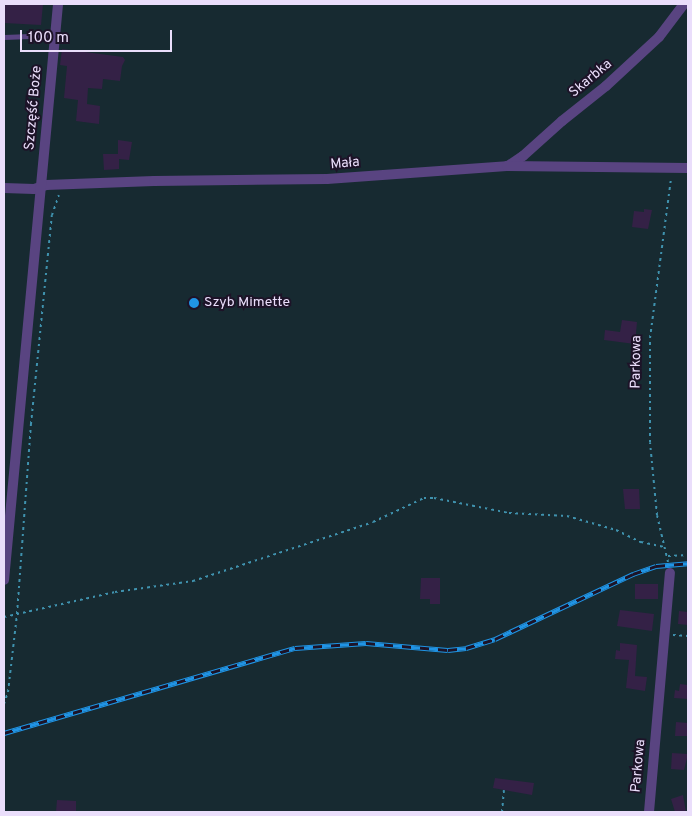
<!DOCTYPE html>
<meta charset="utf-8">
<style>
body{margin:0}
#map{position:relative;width:692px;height:816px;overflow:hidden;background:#1d1328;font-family:Overpass,sans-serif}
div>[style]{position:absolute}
.green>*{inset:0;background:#172a31}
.building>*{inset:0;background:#342146}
.path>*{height:2px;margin-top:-1px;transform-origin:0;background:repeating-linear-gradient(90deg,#3f92ae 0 2.5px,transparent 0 6.5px)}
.lane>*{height:5px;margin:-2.5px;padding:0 2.5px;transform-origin:2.5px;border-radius:2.5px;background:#594481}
.street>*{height:10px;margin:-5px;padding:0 5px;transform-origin:5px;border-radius:5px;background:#594481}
.rail>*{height:5px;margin-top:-2.5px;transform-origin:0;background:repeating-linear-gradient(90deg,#1d1328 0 9px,#2094e5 0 18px);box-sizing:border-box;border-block:1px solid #2094e5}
.dots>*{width:14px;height:14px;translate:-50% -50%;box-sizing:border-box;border:2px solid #1d1328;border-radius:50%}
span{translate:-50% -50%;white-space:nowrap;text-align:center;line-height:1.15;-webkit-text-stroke:4px #1d1328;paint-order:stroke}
.street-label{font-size:14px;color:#eadefb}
.poi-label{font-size:14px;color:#eadefb}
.left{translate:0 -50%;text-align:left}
.frame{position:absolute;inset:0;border:5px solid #eadefb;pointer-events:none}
.scale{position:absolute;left:20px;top:30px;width:152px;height:22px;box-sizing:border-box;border:2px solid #eadefb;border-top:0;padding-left:6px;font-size:15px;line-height:18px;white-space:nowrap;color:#eadefb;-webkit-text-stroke:4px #1d1328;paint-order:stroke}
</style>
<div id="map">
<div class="green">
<i style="clip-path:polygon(4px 4px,688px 4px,688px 812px,4px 812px)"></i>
</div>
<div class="building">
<i style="clip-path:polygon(4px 4px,43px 4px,41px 25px,4px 23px)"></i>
<i style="clip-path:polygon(62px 49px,123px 57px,125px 60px,122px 66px,120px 81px,103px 79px,102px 89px,88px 88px,87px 104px,100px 106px,99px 124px,76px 121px,78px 100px,64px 98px,67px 66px,60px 65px)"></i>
<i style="clip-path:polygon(118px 140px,132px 142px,129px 160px,119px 159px,119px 169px,104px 170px,103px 154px,118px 154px)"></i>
<i style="clip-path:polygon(644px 209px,652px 210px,648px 229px,632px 227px,634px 211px,644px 212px)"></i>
<i style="clip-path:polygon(622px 320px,637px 322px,635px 344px,604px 340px,605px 330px,620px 332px)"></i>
<i style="clip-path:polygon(623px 489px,639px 489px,640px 509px,625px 509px)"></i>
<i style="clip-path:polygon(421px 578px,440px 578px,440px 604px,430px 604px,430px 599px,420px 599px)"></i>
<i style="clip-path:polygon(635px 584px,658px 584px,658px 599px,635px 599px)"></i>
<i style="clip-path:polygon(620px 610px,654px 614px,652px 631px,617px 626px)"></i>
<i style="clip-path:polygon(679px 611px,688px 612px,688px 625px,678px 624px)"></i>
<i style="clip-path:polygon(620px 643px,637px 645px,635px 676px,647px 677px,645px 691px,626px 688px,629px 660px,615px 659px,616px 650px,620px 651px)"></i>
<i style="clip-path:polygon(680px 684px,688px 685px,688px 699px,674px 698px,675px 690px,679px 691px)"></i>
<i style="clip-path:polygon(676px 722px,688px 723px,688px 736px,675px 736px)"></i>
<i style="clip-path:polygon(672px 753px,688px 754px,684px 770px,671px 769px)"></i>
<i style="clip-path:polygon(495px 778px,534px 783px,532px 795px,493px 788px)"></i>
<i style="clip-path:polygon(683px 795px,686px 812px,675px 812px,671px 799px)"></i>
<i style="clip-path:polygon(57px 800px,76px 801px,76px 812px,56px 812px)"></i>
</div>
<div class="path">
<i style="left:668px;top:556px;width:20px;rotate:-3deg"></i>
<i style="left:668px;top:562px;width:48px;rotate:-103.2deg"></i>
<i style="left:657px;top:515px;width:73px;rotate:-95.5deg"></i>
<i style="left:650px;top:442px;width:104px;rotate:-90deg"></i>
<i style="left:650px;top:338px;width:161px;rotate:-82.5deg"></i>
<i style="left:4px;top:617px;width:114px;rotate:-12.7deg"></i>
<i style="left:115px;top:592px;width:79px;rotate:-8deg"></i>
<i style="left:193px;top:581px;width:189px;rotate:-18.1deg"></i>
<i style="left:373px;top:522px;width:56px;rotate:-25.2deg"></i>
<i style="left:424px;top:498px;width:10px"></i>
<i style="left:434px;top:498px;width:76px;rotate:11.3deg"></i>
<i style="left:509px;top:513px;width:58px;rotate:3deg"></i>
<i style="left:567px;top:516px;width:51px;rotate:15.9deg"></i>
<i style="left:616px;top:530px;width:28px;rotate:26deg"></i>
<i style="left:641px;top:542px;width:25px;rotate:12deg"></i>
<i style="left:673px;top:635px;width:15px;rotate:4deg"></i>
<i style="left:4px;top:704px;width:13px;rotate:-72deg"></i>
<i style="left:8px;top:692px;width:79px;rotate:-83.4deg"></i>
<i style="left:17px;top:614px;width:191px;rotate:-85.8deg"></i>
<i style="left:31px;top:424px;width:210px;rotate:-84.3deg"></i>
<i style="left:52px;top:215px;width:21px;rotate:-71deg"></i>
<i style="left:502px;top:812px;width:22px;rotate:-85deg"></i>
</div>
<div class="lane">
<i style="left:4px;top:37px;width:51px;rotate:-2.2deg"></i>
</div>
<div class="street">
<i style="left:508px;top:166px;width:18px;rotate:-34deg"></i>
<i style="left:523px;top:156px;width:52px;rotate:-41.9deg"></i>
<i style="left:562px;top:121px;width:56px;rotate:-38.5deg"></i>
<i style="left:606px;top:86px;width:72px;rotate:-42.8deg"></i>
<i style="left:659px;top:37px;width:41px;rotate:-52.9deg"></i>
<i style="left:4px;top:188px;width:30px;rotate:2deg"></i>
<i style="left:34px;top:189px;width:13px;rotate:-18deg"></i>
<i style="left:46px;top:185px;width:108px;rotate:-2.1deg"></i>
<i style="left:154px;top:181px;width:173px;rotate:-0.7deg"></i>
<i style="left:327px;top:179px;width:180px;rotate:-4.1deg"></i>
<i style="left:507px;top:166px;width:181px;rotate:0.6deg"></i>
<i style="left:4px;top:580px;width:579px;rotate:-84.64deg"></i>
<i style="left:649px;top:812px;width:240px;rotate:-85deg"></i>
</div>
<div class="rail">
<i style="left:4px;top:733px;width:303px;rotate:-16.3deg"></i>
<i style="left:295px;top:648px;width:71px;rotate:-4deg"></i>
<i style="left:366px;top:643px;width:82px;rotate:4.9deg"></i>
<i style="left:448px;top:650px;width:18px;rotate:-6deg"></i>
<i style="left:466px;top:648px;width:30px;rotate:-17deg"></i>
<i style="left:495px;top:639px;width:153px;rotate:-25.2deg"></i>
<i style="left:633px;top:574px;width:24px;rotate:-19deg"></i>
<i style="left:656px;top:566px;width:32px;rotate:-5deg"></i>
</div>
<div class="dots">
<i style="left:194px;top:303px;background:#2094e5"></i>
</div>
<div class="street-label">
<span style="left:591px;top:79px;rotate:-40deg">Skarbka</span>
<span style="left:34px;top:108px;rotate:-85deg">Szczęść Boże</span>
<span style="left:345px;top:164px;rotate:-5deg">Mała</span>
<span style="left:637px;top:362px;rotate:-89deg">Parkowa</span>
<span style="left:639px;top:766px;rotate:-85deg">Parkowa</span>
</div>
<div class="poi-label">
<span class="left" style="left:204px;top:303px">Szyb Mimette</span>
</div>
<div class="frame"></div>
<div class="scale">100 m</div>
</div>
